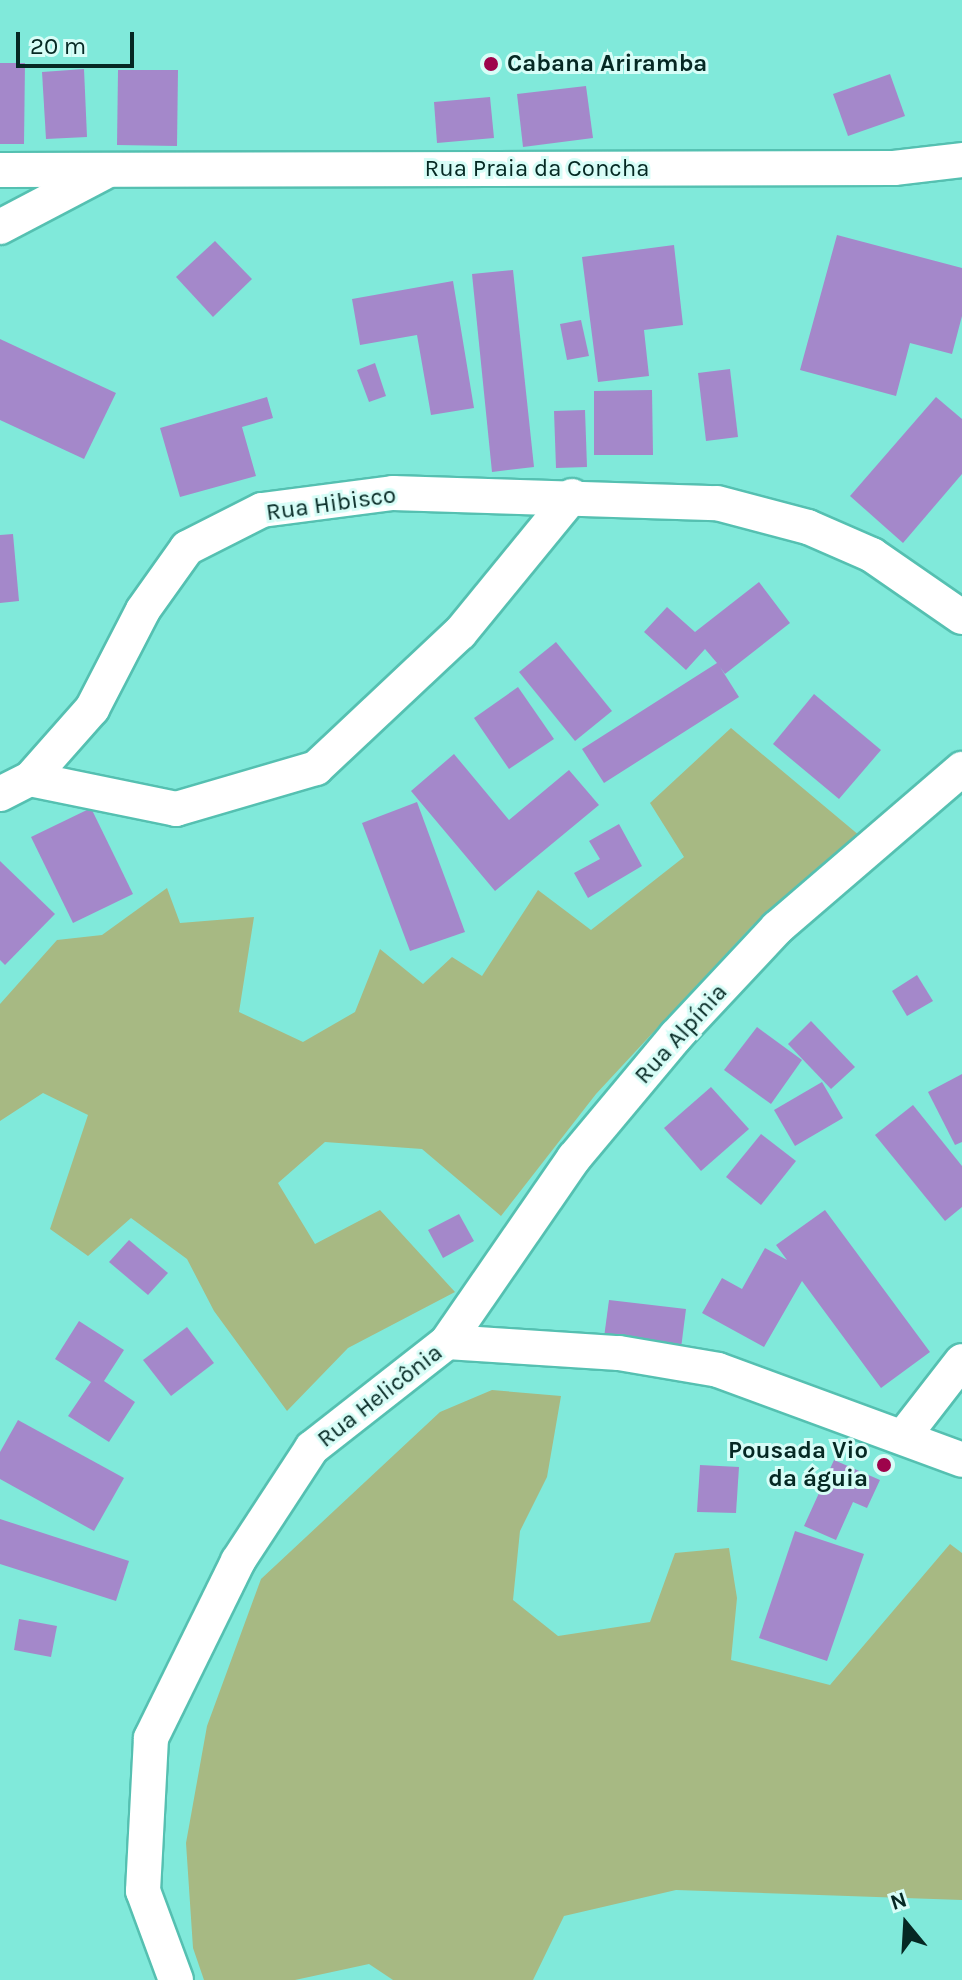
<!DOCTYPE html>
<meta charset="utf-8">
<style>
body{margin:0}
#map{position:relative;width:962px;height:1980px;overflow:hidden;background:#80e9da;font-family:Karla,sans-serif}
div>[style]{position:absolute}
.green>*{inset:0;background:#a7b983}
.building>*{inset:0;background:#a488ca}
.roads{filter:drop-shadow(2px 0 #55c0b1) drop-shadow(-2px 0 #55c0b1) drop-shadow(0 2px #55c0b1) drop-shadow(0 -2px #55c0b1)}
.minor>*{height:34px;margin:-17px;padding:0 17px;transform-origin:17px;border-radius:17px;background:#fff}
.dots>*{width:22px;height:22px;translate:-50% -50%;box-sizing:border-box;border:4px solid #d7fdf7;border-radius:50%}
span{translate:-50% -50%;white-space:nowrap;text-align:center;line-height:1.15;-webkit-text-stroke:6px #d7fdf7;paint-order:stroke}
.poi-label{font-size:24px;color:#052823;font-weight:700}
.left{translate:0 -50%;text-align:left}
.right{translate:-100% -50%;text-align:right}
.street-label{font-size:24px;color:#052823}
.north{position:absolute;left:866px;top:1884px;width:80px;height:80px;-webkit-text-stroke:6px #d7fdf7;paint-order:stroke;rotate:342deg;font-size:22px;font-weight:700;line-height:32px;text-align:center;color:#052823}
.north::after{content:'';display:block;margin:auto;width:28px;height:36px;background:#052823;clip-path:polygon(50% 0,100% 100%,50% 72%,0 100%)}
.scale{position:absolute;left:16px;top:32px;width:118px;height:36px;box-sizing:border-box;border:4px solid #052823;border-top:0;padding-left:10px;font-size:24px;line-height:28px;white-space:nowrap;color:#052823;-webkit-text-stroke:6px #d7fdf7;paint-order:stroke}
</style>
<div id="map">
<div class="green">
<i style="clip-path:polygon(731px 728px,860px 836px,752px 926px,596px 1094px,501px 1216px,422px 1149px,325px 1142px,278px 1183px,315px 1244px,380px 1210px,455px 1292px,348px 1348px,287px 1411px,214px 1311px,187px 1259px,131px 1218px,88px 1256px,50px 1229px,88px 1115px,43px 1093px,0 1121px,0 1004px,57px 940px,102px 935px,167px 888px,180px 923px,254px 917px,239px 1012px,303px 1042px,355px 1012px,380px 949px,423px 984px,452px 957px,482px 976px,538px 890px,591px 930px,684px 857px,650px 803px)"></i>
<i style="clip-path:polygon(492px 1390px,561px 1396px,547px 1477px,520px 1531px,513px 1600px,558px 1636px,650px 1622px,675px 1553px,729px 1548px,737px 1598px,731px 1660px,830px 1685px,950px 1544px,962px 1553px,962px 1900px,676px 1890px,564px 1916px,533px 1980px,393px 1980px,369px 1964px,295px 1980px,204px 1980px,193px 1948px,186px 1843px,207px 1726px,261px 1579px,440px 1412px)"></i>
</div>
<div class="building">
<i style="clip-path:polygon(0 63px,25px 63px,24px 144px,0 144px)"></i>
<i style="clip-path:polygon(84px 69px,87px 137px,46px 139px,42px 72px)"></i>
<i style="clip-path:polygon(118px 70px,178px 70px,177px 146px,117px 145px)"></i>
<i style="clip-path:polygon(890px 74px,905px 116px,848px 136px,833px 94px)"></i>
<i style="clip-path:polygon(586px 86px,593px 138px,523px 147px,517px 94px)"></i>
<i style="clip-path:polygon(490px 97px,494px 138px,437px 143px,434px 102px)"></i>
<i style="clip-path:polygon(837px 235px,962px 268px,962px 316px,952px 354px,910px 343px,896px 396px,800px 370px)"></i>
<i style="clip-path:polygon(215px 241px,252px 279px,213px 317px,176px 277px)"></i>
<i style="clip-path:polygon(674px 245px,683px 325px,644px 330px,649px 376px,598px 382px,582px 257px)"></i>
<i style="clip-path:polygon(513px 270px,534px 467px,492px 472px,472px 274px)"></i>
<i style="clip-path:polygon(453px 281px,474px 408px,431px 415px,417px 335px,360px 345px,352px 299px)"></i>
<i style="clip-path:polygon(581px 320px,589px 356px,567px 360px,560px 324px)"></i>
<i style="clip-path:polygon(0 339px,116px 393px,84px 459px,0 420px)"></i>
<i style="clip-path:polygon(375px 363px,386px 396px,369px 402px,357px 370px)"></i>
<i style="clip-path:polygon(730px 369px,738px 437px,706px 441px,698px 373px)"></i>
<i style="clip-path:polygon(652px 390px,653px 455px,594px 455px,594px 391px)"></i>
<i style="clip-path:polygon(267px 397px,273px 418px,242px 427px,256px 476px,180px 497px,160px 428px)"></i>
<i style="clip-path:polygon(936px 397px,962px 419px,962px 474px,903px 543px,850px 496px)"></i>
<i style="clip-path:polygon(585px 410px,587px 467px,556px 468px,554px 411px)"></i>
<i style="clip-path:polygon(13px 534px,19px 601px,0 603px,0 535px)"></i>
<i style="clip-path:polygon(759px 582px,790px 623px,725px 674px,720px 667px,739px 697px,604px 783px,582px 749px,717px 663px,705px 649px,686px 670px,644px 632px,667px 607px,695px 632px)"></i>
<i style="clip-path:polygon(556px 642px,612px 711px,575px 741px,519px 672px)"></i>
<i style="clip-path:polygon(518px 687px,554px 739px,509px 769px,474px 718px)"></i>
<i style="clip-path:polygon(814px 694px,881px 750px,839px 799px,773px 744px)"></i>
<i style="clip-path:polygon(454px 754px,509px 820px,569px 770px,599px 805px,495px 891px,411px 791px)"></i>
<i style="clip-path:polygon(417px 802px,465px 932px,410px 951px,362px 823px)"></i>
<i style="clip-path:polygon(91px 808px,133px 894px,73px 923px,31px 837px)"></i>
<i style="clip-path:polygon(619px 824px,642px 866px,588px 898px,574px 873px,600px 859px,589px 841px)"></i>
<i style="clip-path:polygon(0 861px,55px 914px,5px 965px,0 960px)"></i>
<i style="clip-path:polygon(917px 975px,933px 1001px,907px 1016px,892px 991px)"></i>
<i style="clip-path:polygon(811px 1021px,855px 1067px,831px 1089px,788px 1044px)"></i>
<i style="clip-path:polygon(757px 1027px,802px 1060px,771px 1104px,724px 1070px)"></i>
<i style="clip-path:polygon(962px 1074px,962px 1142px,955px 1145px,928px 1092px)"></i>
<i style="clip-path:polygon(822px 1082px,843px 1118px,795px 1146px,774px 1110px)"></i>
<i style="clip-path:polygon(711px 1087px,749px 1129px,701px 1171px,664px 1128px)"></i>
<i style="clip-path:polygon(913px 1105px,962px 1166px,962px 1207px,945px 1221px,875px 1135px)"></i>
<i style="clip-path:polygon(761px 1134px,796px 1161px,761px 1205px,726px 1177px)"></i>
<i style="clip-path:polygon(825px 1210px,930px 1352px,881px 1388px,802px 1281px,764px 1347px,702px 1313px,722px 1278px,742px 1289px,765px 1248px,787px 1260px,776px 1245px)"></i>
<i style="clip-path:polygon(459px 1214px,474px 1241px,443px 1258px,428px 1230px)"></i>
<i style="clip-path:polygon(129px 1240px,168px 1273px,148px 1295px,109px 1262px)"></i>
<i style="clip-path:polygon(609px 1300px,686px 1309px,680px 1356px,603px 1345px)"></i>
<i style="clip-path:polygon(79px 1321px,124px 1350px,104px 1381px,135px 1402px,109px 1442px,68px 1416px,91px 1382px,55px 1359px)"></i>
<i style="clip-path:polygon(187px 1327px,214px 1363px,171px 1396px,143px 1360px)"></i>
<i style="clip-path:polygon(18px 1420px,124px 1478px,94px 1531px,0 1479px,0 1452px)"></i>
<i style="clip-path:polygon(834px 1460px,880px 1480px,867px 1508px,853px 1502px,836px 1540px,804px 1526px)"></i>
<i style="clip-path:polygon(700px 1465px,739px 1467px,736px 1513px,697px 1512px)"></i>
<i style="clip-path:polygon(0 1519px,129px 1561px,116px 1601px,0 1564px)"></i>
<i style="clip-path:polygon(795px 1531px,864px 1554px,827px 1661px,759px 1638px)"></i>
<i style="clip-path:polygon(19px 1619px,57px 1626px,51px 1657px,14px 1650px)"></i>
</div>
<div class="roads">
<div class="minor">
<i style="left:0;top:170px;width:894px;rotate:-0.13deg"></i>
<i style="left:894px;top:168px;width:68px;rotate:-6.7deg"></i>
<i style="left:0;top:227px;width:116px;rotate:-27.7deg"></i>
<i style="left:30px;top:779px;width:149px;rotate:11.6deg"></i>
<i style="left:176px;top:809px;width:146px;rotate:-16.3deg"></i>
<i style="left:316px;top:768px;width:197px;rotate:-43.2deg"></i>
<i style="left:460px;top:633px;width:177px;rotate:-50.7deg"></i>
<i style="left:0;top:794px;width:34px;rotate:-27deg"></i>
<i style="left:30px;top:779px;width:94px;rotate:-48.5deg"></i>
<i style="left:92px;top:709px;width:111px;rotate:-62.7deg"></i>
<i style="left:143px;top:610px;width:76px;rotate:-54.6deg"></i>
<i style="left:187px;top:548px;width:84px;rotate:-26.9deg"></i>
<i style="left:262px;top:510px;width:132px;rotate:-7.4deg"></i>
<i style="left:393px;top:493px;width:324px;rotate:1.8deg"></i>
<i style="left:717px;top:503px;width:94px;rotate:14.8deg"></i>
<i style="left:808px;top:527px;width:70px;rotate:23.6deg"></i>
<i style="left:872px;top:555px;width:109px;rotate:34.6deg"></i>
<i style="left:447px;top:1342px;width:172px;rotate:3.7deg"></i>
<i style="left:619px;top:1353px;width:100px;rotate:9.7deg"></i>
<i style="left:718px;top:1370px;width:260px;rotate:20.2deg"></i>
<i style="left:903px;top:1437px;width:96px;rotate:-52.2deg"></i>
<i style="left:176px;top:1980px;width:95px;rotate:-110.3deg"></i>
<i style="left:143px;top:1891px;width:153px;rotate:-87deg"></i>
<i style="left:151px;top:1738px;width:197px;rotate:-63.8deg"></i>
<i style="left:238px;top:1561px;width:135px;rotate:-56.8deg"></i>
<i style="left:312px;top:1448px;width:172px;rotate:-38.1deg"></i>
<i style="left:447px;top:1342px;width:224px;rotate:-55.4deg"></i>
<i style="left:574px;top:1158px;width:159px;rotate:-50.1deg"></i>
<i style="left:676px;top:1036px;width:148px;rotate:-46.9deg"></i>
<i style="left:777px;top:928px;width:244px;rotate:-40.7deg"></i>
</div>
</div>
<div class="dots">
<i style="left:491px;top:64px;background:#9e034b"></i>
<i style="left:884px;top:1465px;background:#9e034b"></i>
</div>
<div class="poi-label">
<span class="left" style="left:507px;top:64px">Cabana Ariramba</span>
<span class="right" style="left:868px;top:1465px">Pousada Vio<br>da águia</span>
</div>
<div class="street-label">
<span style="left:537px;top:169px">Rua Praia da Concha</span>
<span style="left:331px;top:504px;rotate:-8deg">Rua Hibisco</span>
<span style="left:681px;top:1034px;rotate:-48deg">Rua Alpínia</span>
<span style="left:380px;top:1396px;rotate:-38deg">Rua Helicônia</span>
</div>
<div class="north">N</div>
<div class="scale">20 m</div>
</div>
